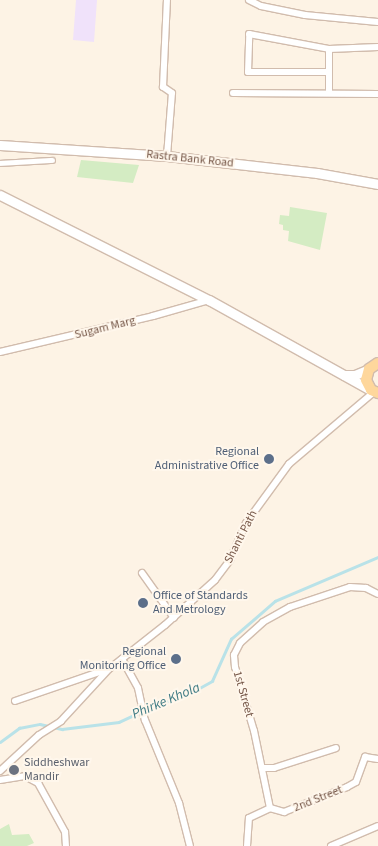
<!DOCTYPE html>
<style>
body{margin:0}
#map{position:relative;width:378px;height:846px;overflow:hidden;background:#fdf3e5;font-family:"Source Sans 3",sans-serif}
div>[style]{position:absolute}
.education>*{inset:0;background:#f0e2fa}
.green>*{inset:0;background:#d4ecc3}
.stream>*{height:2.5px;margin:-1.25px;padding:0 1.25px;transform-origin:1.25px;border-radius:1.25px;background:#b9e2e8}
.roads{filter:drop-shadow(1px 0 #d1bcad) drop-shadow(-1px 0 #d1bcad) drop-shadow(0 1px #d1bcad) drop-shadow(0 -1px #d1bcad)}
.pedestrian>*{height:5px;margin:-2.5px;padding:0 2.5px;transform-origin:2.5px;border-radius:2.5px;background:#fff}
.minor>*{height:6px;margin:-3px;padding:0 3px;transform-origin:3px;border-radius:3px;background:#fff}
.secondary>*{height:9px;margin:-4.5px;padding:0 4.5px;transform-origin:4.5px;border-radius:4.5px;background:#fff}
.primary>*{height:10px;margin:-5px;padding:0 5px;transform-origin:5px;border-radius:5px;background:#fed79c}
.dots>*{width:14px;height:14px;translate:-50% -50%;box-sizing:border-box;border:2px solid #fff7ec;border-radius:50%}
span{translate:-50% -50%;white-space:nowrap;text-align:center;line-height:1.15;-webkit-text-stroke:4px #fff7ec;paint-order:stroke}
.street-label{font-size:12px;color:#775849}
.service-label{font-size:12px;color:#4e5e75}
.right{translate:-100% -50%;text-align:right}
.left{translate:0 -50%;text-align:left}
.worship-label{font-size:12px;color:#5b616d}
.water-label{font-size:14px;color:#3f7b84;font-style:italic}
</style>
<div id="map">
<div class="education">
<i style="clip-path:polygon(76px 0,97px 0,94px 42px,73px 40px)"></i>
</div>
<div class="green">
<i style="clip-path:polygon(81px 160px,139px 165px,133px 183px,77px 177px)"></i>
<i style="clip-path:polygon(290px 207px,327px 213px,320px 250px,288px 241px,289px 231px,283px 230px,283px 225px,279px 224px,280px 215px,289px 216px)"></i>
<i style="clip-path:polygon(9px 824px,12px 835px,29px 834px,34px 843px,27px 846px,0 846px,0 829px)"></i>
</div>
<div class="stream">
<i style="left:0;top:742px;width:24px;rotate:-36deg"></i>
<i style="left:19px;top:728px;width:21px;rotate:-11deg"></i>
<i style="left:40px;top:724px;width:23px;rotate:13deg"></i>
<i style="left:62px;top:729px;width:57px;rotate:-7deg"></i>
<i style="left:119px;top:722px;width:40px;rotate:-25deg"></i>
<i style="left:155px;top:705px;width:31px;rotate:-17deg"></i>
<i style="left:185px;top:696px;width:31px;rotate:-29deg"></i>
<i style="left:212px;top:681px;width:46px;rotate:-65.7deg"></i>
<i style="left:231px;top:639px;width:58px;rotate:-40.8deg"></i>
<i style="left:275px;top:601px;width:112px;rotate:-23.1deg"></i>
</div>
<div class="roads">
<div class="pedestrian">
<i style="left:0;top:163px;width:52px;rotate:-3.3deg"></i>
</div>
<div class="minor">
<i style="left:249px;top:0;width:13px;rotate:27deg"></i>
<i style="left:261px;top:6px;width:45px;rotate:11.6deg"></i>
<i style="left:305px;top:15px;width:73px;rotate:5.5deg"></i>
<i style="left:329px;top:49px;width:23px;rotate:90deg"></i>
<i style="left:233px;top:93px;width:145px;rotate:0.4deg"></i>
<i style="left:329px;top:93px;width:21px;rotate:-90deg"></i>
<i style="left:329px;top:72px;width:81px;rotate:180deg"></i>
<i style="left:248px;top:72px;width:38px;rotate:-88deg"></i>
<i style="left:249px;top:34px;width:81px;rotate:10.6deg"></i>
<i style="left:329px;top:49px;width:49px;rotate:-2.3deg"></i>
<i style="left:167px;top:156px;width:63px;rotate:-85.5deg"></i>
<i style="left:172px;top:93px;width:11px;rotate:-146deg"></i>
<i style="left:163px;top:87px;width:87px;rotate:-87.4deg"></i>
<i style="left:0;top:352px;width:157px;rotate:-13.2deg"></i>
<i style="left:153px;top:316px;width:58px;rotate:-15.9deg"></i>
<i style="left:142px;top:573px;width:55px;rotate:54.6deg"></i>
<i style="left:122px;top:659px;width:33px;rotate:61deg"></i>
<i style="left:138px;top:688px;width:33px;rotate:78deg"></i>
<i style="left:145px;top:720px;width:90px;rotate:67.7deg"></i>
<i style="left:179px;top:803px;width:44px;rotate:75.7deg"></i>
<i style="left:15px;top:701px;width:98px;rotate:-19deg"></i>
<i style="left:263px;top:768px;width:11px"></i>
<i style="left:274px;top:768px;width:65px;rotate:-17.9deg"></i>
<i style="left:0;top:771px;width:53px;rotate:-42.7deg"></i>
<i style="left:39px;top:735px;width:26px;rotate:-32deg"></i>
<i style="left:61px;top:721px;width:71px;rotate:-47.3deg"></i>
<i style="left:109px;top:669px;width:71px;rotate:-38.2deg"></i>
<i style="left:165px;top:625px;width:67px;rotate:-42deg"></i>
<i style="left:215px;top:580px;width:25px;rotate:-53deg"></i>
<i style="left:230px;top:560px;width:40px;rotate:-66.6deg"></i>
<i style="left:246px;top:523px;width:73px;rotate:-53.9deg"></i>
<i style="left:289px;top:464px;width:111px;rotate:-40.3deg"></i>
<i style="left:0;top:780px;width:25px;rotate:-9deg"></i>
<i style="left:25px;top:776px;width:15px;rotate:28deg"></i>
<i style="left:38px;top:783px;width:56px;rotate:61.1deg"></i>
<i style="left:65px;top:832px;width:14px;rotate:86deg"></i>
<i style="left:270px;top:808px;width:79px;rotate:-101.7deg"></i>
<i style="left:254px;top:731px;width:67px;rotate:-106.5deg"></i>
<i style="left:235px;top:667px;width:12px;rotate:-95deg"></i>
<i style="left:234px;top:655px;width:13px;rotate:-63deg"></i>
<i style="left:240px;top:643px;width:31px;rotate:-42deg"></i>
<i style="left:263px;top:622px;width:31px;rotate:-29deg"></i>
<i style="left:290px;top:607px;width:63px;rotate:-18.4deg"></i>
<i style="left:350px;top:587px;width:16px;rotate:4deg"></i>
<i style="left:366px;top:588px;width:13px;rotate:27deg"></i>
<i style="left:270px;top:808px;width:15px;rotate:16deg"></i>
<i style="left:284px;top:812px;width:68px;rotate:-21.6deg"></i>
<i style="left:347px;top:787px;width:10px;rotate:-29deg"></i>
<i style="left:356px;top:782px;width:27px;rotate:-70deg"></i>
<i style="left:365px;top:757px;width:13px;rotate:9deg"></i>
<i style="left:247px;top:846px;width:28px;rotate:-86deg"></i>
<i style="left:249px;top:818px;width:23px;rotate:-25deg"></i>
<i style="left:331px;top:846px;width:51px;rotate:-23.1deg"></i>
</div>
<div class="secondary">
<i style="left:0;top:145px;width:167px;rotate:3.8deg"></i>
<i style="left:167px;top:156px;width:151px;rotate:6.5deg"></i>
<i style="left:317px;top:173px;width:62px;rotate:10.2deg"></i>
<i style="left:0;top:195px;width:234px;rotate:26.7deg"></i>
<i style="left:209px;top:300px;width:185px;rotate:29.1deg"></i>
<i style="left:344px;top:375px;width:11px"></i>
<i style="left:355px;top:375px;width:15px;rotate:-23deg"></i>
</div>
<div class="primary">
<i style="left:378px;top:363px;width:11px;rotate:146deg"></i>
<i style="left:369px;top:369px;width:11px;rotate:105deg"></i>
<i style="left:366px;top:380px;width:11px;rotate:63deg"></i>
<i style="left:371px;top:390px;width:8px;rotate:23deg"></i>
</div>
</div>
<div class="dots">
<i style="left:269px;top:459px;background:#5c6f8a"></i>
<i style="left:143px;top:603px;background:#5c6f8a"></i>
<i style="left:176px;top:659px;background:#5c6f8a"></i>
<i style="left:14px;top:770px;background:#6b7280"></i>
</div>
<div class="street-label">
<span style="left:190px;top:159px;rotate:6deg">Rastra Bank Road</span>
<span style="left:105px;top:328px;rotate:-14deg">Sugam Marg</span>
<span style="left:241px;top:537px;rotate:-63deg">Shanti Path</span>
<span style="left:243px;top:694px;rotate:74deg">1st Street</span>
<span style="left:318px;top:799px;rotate:-22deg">2nd Street</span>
</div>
<div class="service-label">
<span class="right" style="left:259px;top:459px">Regional<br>Administrative Office</span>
<span class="left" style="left:153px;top:603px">Office of Standards<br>And Metrology</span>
<span class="right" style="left:166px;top:659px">Regional<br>Monitoring Office</span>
</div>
<div class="worship-label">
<span class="left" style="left:24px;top:770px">Siddheshwar<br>Mandir</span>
</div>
<div class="water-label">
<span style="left:166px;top:701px;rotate:-23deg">Phirke Khola</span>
</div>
</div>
